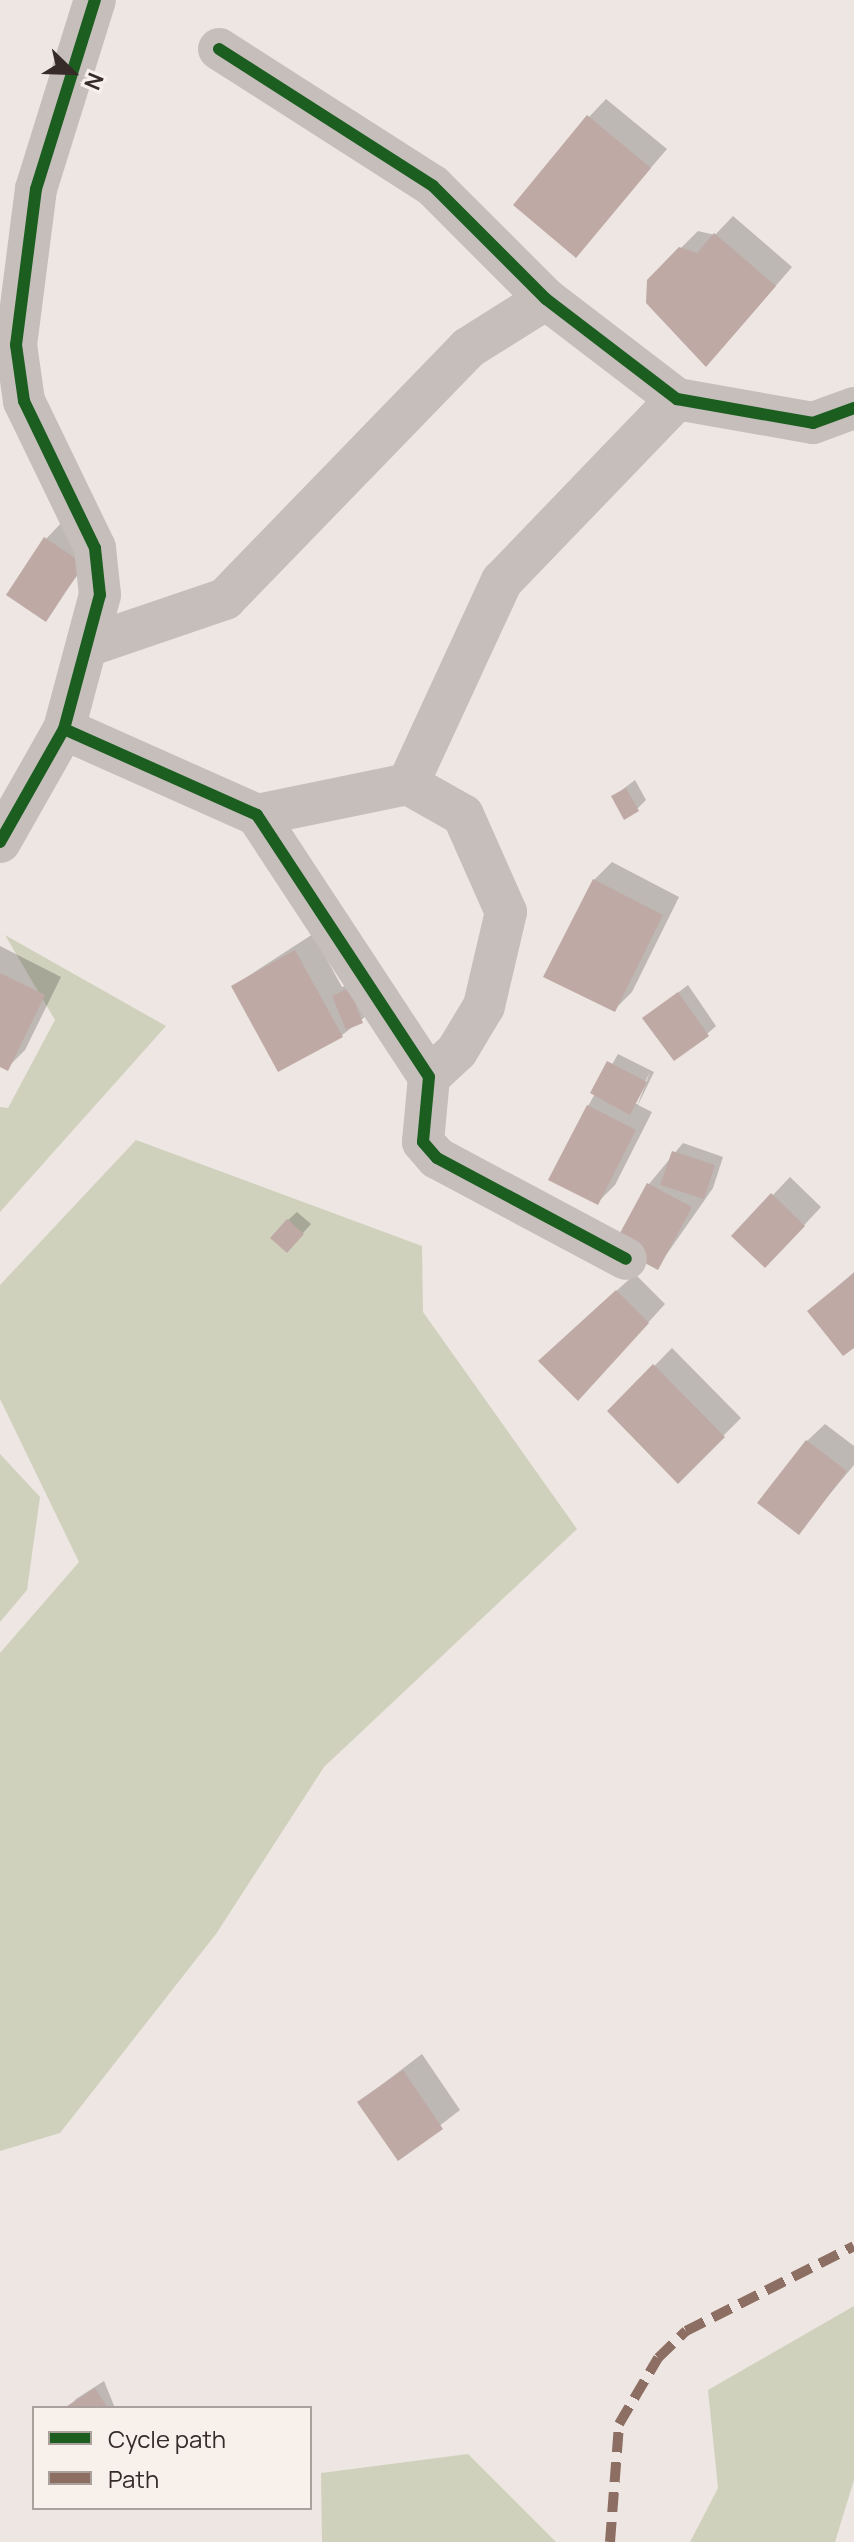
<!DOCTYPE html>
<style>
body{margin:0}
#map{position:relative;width:854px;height:2542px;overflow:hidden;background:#ede6e2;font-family:Manrope,sans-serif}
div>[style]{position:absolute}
.green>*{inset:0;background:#d0d1bd}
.shadow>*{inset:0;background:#0003}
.building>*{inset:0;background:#bfa9a5}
.minor>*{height:42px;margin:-21px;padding:0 21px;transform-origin:21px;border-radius:21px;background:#c5bebb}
.quiet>*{height:10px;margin-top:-5px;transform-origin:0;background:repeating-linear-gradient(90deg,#8d6e63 0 20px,transparent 0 30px)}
.cycleway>*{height:12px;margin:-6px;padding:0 6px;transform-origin:6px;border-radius:6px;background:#1b5e20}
span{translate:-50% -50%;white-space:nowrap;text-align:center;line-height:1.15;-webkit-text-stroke:7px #f8f0ea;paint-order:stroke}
.legend{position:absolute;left:32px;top:2406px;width:280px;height:104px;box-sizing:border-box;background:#f8f0ea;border:2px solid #aaa19d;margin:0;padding:10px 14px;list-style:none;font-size:24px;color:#362b29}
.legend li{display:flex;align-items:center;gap:16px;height:40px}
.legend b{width:40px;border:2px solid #aaa19d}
.north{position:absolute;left:32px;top:32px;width:80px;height:80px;-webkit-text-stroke:6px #f8f0ea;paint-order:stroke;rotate:113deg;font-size:22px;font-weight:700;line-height:32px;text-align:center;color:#362b29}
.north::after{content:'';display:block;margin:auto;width:28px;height:36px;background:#362b29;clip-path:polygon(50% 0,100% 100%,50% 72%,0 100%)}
</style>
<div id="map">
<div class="green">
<i style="clip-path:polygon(5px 935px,166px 1026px,0 1212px,0 1107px,8px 1108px,55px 1020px)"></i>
<i style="clip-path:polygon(136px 1140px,422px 1246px,423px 1312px,577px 1529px,324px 1767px,216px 1934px,60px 2133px,0 2151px,0 1653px,79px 1562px,0 1399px,0 1285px)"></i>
<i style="clip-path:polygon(0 1454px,40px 1497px,27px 1590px,0 1622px)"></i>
<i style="clip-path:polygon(854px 2306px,854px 2480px,835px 2542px,690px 2542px,718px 2488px,708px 2390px)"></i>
<i style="clip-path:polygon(468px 2454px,556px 2542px,322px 2542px,321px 2473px)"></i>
</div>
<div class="shadow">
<i style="clip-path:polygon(606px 99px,667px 149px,576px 255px,589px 117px)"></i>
<i style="clip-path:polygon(733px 216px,792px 267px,723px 347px,648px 281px,698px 231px,715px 235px)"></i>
<i style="clip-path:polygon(63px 521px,100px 545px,45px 619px,46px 539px)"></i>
<i style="clip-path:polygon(635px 780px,646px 800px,637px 809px,614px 796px)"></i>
<i style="clip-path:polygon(612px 862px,679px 897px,632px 992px,614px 1010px,594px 880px)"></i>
<i style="clip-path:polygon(313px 934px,342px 987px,358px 981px,371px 1012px,341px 1036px,233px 986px)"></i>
<i style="clip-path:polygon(0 946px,61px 977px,25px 1050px,7px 1068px,0 1065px)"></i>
<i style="clip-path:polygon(688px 985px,716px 1026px,707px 1034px,645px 1018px)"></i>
<i style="clip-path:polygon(evenodd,618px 1054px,654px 1072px,638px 1105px,652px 1112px,615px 1185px,597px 1203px,588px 1106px,618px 1054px,650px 1072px,638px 1104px,634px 1104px,650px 1072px)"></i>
<i style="clip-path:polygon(683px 1143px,723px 1157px,713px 1188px,657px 1268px,616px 1246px,649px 1184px)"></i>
<i style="clip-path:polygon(790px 1177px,821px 1207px,783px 1248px,773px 1195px)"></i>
<i style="clip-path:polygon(297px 1212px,311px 1224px,296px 1241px,288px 1220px)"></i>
<i style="clip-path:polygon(854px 1272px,854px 1345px,810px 1311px)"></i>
<i style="clip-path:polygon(635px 1274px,665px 1304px,596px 1380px,558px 1344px)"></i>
<i style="clip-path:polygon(672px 1348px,741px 1418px,678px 1481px,610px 1411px)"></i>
<i style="clip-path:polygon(825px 1424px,854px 1446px,854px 1465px,798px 1532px,807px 1441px)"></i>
<i style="clip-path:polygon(422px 2054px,460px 2110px,398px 2158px,359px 2102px)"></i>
<i style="clip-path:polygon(104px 2381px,115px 2408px,68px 2408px,76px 2399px)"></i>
</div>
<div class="building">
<i style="clip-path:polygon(587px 115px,651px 168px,576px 258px,513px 205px)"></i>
<i style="clip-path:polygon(714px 233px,776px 286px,706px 367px,646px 303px,647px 280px,679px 247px,697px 253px)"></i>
<i style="clip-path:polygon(44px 537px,84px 564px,46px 622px,6px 595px)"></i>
<i style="clip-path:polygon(626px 788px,639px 811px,624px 820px,611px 796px)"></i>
<i style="clip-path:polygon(593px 879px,663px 915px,615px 1012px,543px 977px)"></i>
<i style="clip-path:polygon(295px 950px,343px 1037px,278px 1072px,231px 986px)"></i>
<i style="clip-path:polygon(0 973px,45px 995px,8px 1071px,0 1067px)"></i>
<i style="clip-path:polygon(349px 988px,363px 1023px,346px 1030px,332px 996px)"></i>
<i style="clip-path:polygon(678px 992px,709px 1036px,674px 1061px,642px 1018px)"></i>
<i style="clip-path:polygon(607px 1061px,647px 1082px,630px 1115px,590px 1093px)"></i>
<i style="clip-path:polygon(587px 1105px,636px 1130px,598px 1205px,548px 1180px)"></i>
<i style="clip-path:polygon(672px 1151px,715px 1165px,704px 1199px,660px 1185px)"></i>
<i style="clip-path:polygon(647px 1183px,692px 1207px,658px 1270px,613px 1246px)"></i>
<i style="clip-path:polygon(771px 1193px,805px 1226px,765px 1268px,731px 1236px)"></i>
<i style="clip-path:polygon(287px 1219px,304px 1234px,287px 1253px,270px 1238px)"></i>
<i style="clip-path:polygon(854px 1273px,854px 1348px,843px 1356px,807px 1311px)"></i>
<i style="clip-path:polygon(616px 1290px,649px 1323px,578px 1401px,538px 1361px)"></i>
<i style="clip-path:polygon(653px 1364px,725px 1437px,678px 1484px,607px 1411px)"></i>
<i style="clip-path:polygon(806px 1440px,847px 1471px,799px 1535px,757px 1503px)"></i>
<i style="clip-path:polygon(403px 2070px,443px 2129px,398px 2161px,357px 2102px)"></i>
<i style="clip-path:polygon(95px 2388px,108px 2408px,64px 2408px)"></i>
</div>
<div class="minor">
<i style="left:219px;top:49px;width:254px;rotate:32.6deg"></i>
<i style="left:433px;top:186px;width:160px;rotate:45deg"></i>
<i style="left:546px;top:299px;width:165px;rotate:37.4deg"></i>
<i style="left:677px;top:399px;width:138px;rotate:10deg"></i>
<i style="left:813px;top:423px;width:44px;rotate:-20.1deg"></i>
<i style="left:90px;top:645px;width:143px;rotate:-18.8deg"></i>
<i style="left:225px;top:599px;width:349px;rotate:-45.9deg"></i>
<i style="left:468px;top:348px;width:92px;rotate:-32.1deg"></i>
<i style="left:64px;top:729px;width:211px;rotate:24deg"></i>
<i style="left:257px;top:815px;width:313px;rotate:56.7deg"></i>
<i style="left:429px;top:1077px;width:65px;rotate:95.3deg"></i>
<i style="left:423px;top:1142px;width:21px;rotate:49deg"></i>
<i style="left:437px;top:1158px;width:214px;rotate:28.1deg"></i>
<i style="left:408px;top:784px;width:224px;rotate:-65.2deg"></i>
<i style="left:502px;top:581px;width:252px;rotate:-46.1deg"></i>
<i style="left:257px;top:815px;width:154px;rotate:-11.6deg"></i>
<i style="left:408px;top:784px;width:63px;rotate:29.4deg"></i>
<i style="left:463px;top:815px;width:106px;rotate:66.1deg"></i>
<i style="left:506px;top:912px;width:97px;rotate:103.2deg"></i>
<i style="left:484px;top:1006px;width:52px;rotate:121deg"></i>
<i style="left:457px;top:1051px;width:38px;rotate:137deg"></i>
<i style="left:0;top:842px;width:130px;rotate:-60.5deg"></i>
<i style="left:64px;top:729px;width:139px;rotate:-75deg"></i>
<i style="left:100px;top:595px;width:47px;rotate:-96.1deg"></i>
<i style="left:95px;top:548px;width:163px;rotate:-115.8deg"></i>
<i style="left:24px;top:401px;width:57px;rotate:-98.1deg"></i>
<i style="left:16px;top:345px;width:157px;rotate:-82.7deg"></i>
<i style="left:36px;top:189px;width:198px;rotate:-72.7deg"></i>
</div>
<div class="quiet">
<i style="left:610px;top:2542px;width:118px;rotate:-85.6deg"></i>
<i style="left:619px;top:2424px;width:77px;rotate:-59.4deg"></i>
<i style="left:658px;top:2358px;width:39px;rotate:-44deg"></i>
<i style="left:686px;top:2331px;width:188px;rotate:-26.8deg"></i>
</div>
<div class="cycleway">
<i style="left:219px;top:49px;width:254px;rotate:32.6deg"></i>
<i style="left:433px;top:186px;width:160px;rotate:45deg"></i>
<i style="left:546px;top:299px;width:165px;rotate:37.4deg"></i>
<i style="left:677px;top:399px;width:138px;rotate:10deg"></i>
<i style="left:813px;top:423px;width:44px;rotate:-20.1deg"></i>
<i style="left:64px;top:729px;width:211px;rotate:24deg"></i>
<i style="left:257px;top:815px;width:313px;rotate:56.7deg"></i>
<i style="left:429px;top:1077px;width:65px;rotate:95.3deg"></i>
<i style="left:423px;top:1142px;width:21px;rotate:49deg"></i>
<i style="left:437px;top:1158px;width:214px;rotate:28.1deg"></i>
<i style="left:0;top:842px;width:130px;rotate:-60.5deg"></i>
<i style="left:64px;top:729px;width:139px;rotate:-75deg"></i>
<i style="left:100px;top:595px;width:47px;rotate:-96.1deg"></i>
<i style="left:95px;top:548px;width:163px;rotate:-115.8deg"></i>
<i style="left:24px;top:401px;width:57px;rotate:-98.1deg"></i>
<i style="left:16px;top:345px;width:157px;rotate:-82.7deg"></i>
<i style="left:36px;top:189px;width:198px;rotate:-72.7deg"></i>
</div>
<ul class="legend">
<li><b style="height:10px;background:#1b5e20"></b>Cycle path</li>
<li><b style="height:10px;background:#8d6e63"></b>Path</li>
</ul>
<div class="north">N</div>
</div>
